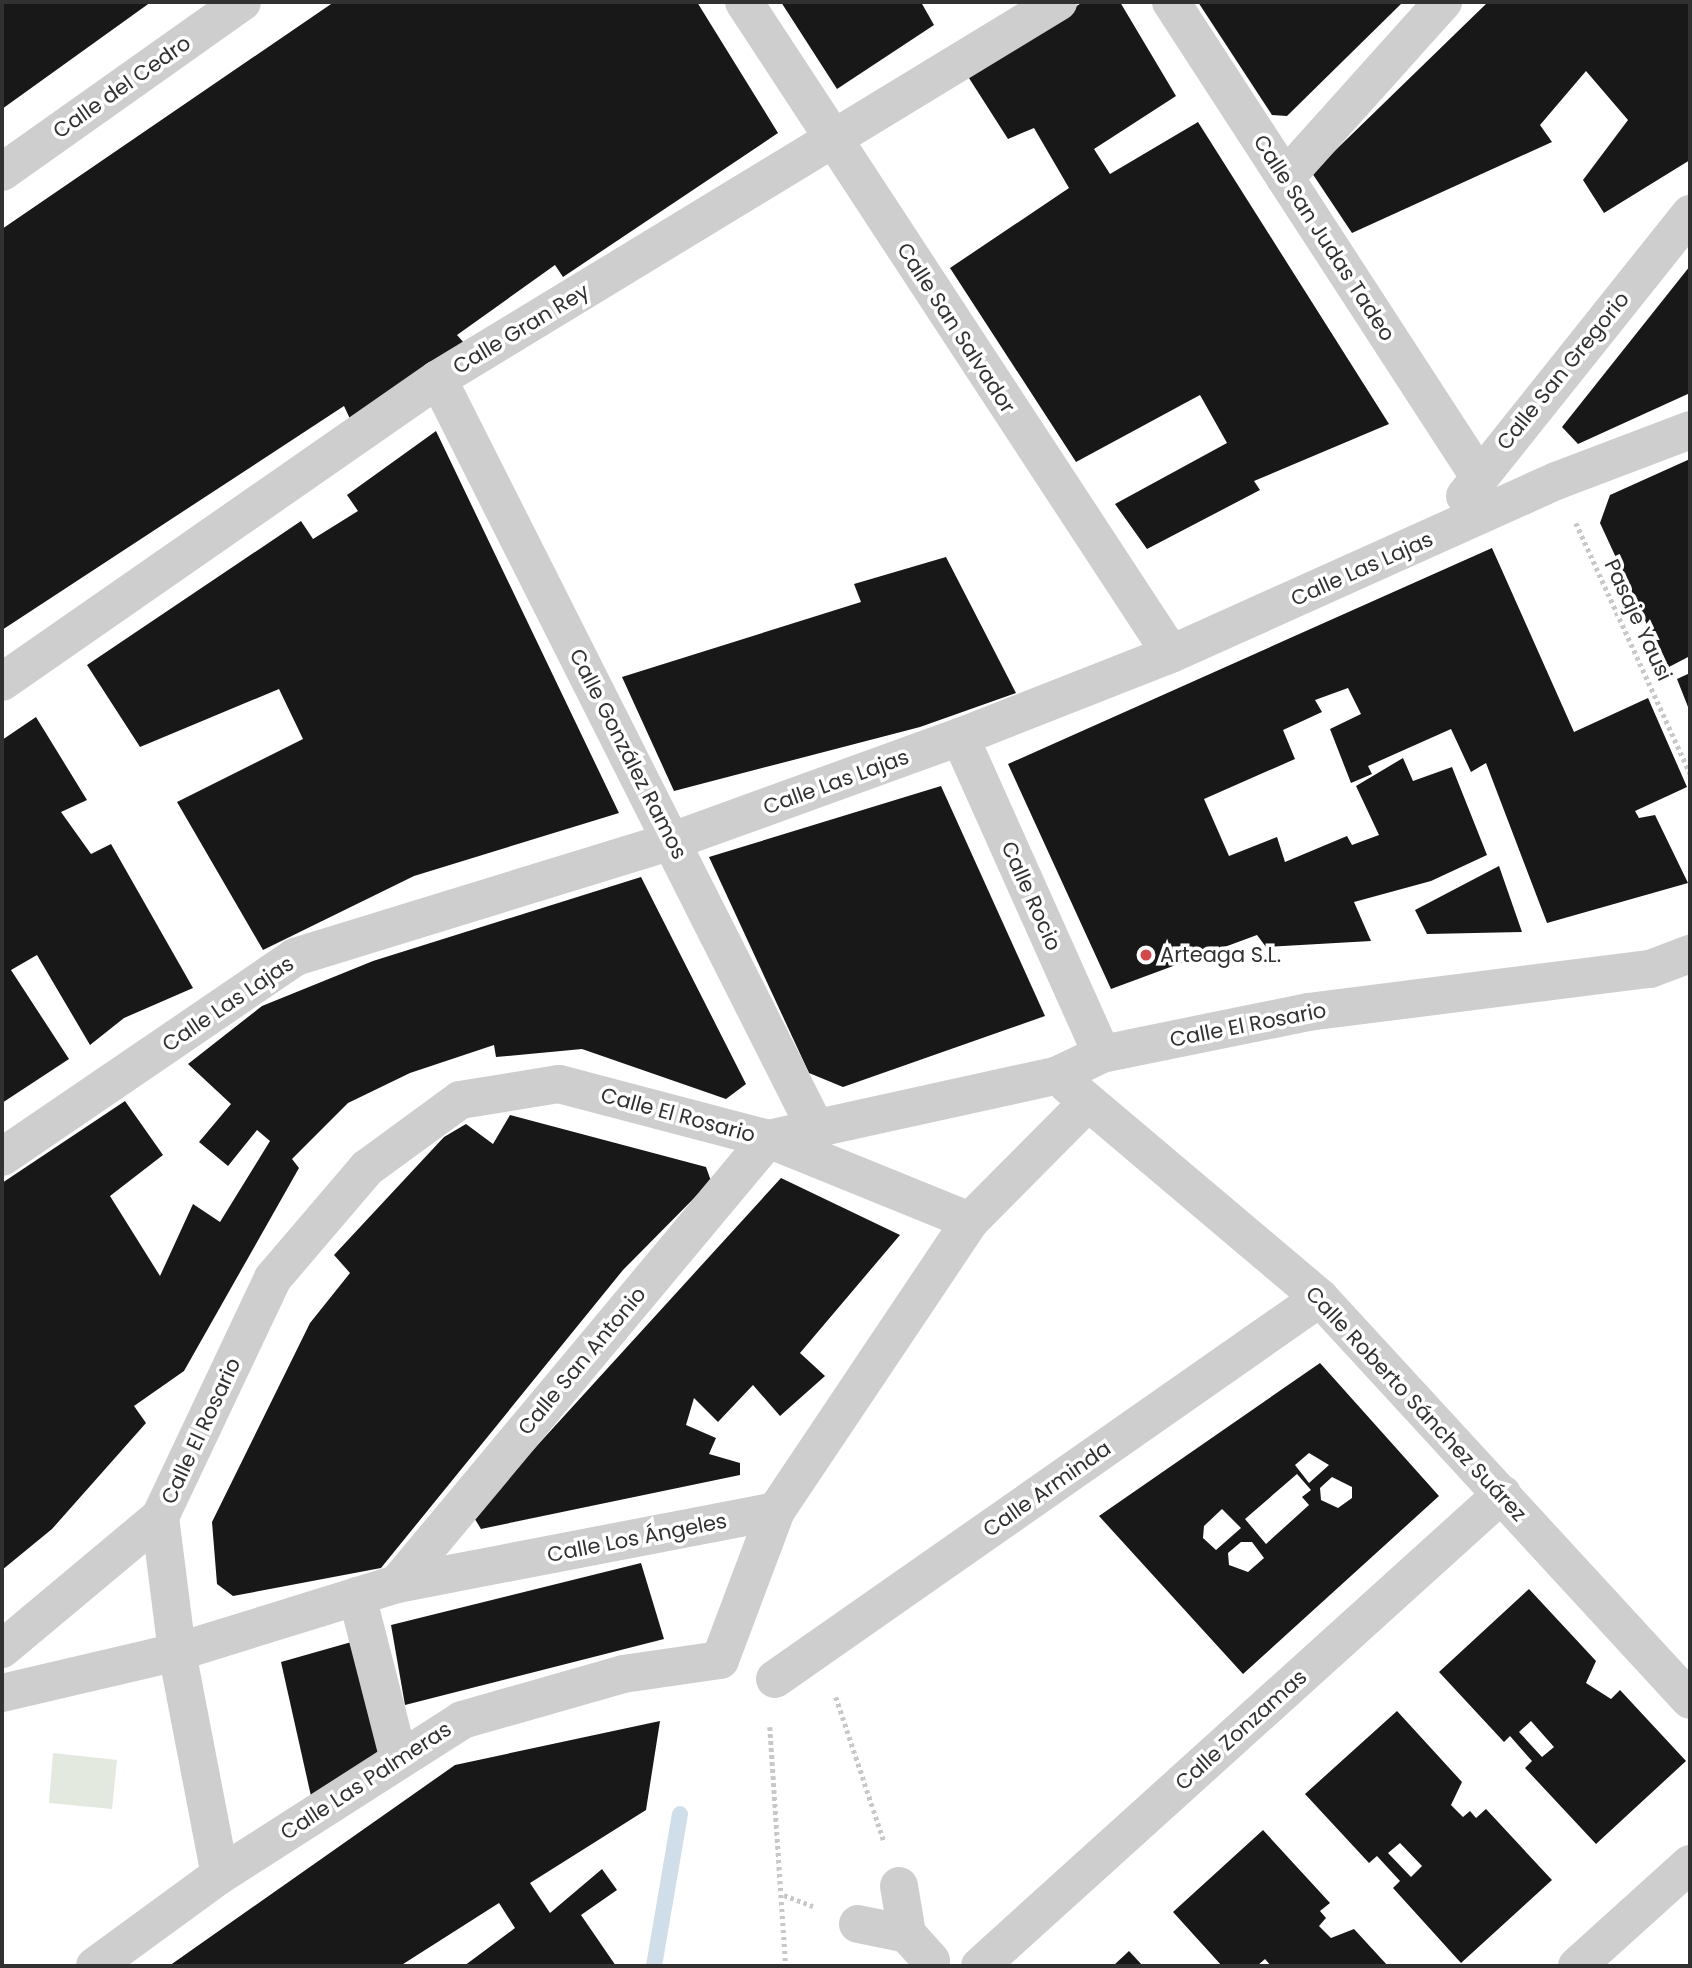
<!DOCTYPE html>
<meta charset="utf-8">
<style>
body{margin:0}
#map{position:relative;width:1692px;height:1968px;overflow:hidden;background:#fff;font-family:Poppins,sans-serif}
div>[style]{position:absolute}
.green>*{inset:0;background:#e3e9de}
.stream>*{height:16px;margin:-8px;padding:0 8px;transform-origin:8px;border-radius:8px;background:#cfdee9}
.building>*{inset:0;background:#181818}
.path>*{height:4.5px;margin-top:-2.25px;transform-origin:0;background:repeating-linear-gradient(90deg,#c8c8c8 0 3.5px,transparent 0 7px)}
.minor>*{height:38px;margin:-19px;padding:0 19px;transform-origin:19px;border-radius:19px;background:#cecece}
.dots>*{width:19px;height:19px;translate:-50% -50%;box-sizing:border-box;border:4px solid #fff;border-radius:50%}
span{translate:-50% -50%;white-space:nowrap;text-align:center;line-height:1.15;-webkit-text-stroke:7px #fff;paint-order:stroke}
.street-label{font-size:21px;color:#313131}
.poi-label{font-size:21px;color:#313131}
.left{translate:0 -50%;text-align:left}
.frame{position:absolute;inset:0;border:4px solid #313131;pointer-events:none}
</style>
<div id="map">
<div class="green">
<i style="clip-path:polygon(53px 1753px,117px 1760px,112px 1809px,49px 1803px)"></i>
</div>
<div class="stream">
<i style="left:654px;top:1966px;width:154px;rotate:-80.3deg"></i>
</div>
<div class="building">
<i style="clip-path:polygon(2px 2px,151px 2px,2px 109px)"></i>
<i style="clip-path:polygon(334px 2px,697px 2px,778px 133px,563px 277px,555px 265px,457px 335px,465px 344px,351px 421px,344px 406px,2px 630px,2px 229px)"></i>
<i style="clip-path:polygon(781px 2px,921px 2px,934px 25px,837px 89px)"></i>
<i style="clip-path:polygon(1083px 2px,1120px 2px,1176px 96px,1094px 149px,1110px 174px,1198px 122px,1389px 424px,1254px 481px,1260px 490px,1147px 549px,1115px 504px,1227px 443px,1200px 395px,1076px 462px,950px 268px,1069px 188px,1034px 128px,1008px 139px,967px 75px)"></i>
<i style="clip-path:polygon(1198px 2px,1403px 2px,1287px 116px,1272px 115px)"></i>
<i style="clip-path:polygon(1488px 2px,1690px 2px,1690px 160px,1604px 213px,1583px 180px,1628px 120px,1586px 71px,1540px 125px,1552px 142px,1352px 233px,1312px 173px)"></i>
<i style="clip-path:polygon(1690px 266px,1690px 393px,1578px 444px,1562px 427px)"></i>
<i style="clip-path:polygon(436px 431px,619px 813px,414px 876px,263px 950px,177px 802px,303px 739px,279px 689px,140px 747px,87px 665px,301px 521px,313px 539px,358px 511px,347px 495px)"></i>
<i style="clip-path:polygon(1690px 459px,1690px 656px,1667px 668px,1600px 523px,1610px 495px)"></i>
<i style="clip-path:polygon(1492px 548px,1574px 732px,1648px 698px,1687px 787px,1635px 811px,1639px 818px,1655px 815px,1688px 883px,1547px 923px,1486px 763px,1471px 772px,1451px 729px,1368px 766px,1372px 774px,1351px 783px,1330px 729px,1361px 714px,1348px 688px,1315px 700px,1322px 712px,1283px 730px,1295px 759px,1204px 799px,1229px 856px,1277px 837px,1285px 862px,1347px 836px,1352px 845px,1379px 835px,1356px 786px,1403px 758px,1413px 781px,1452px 767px,1487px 855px,1431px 881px,1354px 902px,1371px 941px,1266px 947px,1257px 935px,1111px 989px,1008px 764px)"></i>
<i style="clip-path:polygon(946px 557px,1016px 693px,920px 727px,674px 791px,622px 677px,861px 602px,854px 584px)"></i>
<i style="clip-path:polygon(1690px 673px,1690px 712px,1677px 679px)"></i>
<i style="clip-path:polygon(36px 717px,87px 800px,61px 812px,91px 854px,111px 844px,193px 988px,124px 1018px,90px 1045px,37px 955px,11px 970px,69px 1059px,2px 1103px,2px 740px)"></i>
<i style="clip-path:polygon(941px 786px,1045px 1016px,843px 1087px,809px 1073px,709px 857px)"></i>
<i style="clip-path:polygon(1499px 866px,1522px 932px,1427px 934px,1415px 910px)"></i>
<i style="clip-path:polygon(641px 877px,746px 1084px,726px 1099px,582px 1049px,496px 1057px,494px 1045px,410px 1073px,348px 1103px,292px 1159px,299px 1168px,184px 1371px,134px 1406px,146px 1423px,52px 1529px,2px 1570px,2px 1183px,125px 1101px,163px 1155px,110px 1196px,160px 1276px,193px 1204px,220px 1222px,270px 1141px,257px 1130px,228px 1166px,199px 1142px,231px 1104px,188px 1064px,262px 1006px,373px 961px)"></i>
<i style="clip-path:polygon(510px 1115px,706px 1167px,711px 1181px,623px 1270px,381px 1568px,233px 1596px,217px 1584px,212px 1522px,310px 1323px,350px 1273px,334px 1255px,444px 1137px,466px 1124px,493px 1144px)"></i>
<i style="clip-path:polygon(781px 1178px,900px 1235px,800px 1353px,825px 1376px,780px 1416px,753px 1385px,718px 1422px,694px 1398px,686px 1425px,716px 1438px,709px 1454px,740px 1463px,740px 1475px,481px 1529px,473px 1516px)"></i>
<i style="clip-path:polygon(evenodd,1320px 1363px,1439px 1496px,1243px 1674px,1099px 1516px,1320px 1363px,1309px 1453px,1329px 1465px,1309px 1483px,1295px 1465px,1309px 1453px,1320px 1363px,1297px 1474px,1311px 1490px,1302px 1497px,1309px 1505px,1266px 1544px,1245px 1519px,1297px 1474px,1320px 1363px,1332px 1477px,1352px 1487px,1352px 1498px,1338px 1508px,1321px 1500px,1320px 1488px,1332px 1477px,1320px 1363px,1222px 1509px,1241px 1528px,1216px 1550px,1203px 1538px,1204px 1526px,1222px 1509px,1320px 1363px,1241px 1542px,1252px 1542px,1264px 1558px,1248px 1572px,1229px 1565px,1228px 1553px,1241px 1542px)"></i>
<i style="clip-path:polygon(641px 1563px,664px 1639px,405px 1705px,391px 1625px)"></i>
<i style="clip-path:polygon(evenodd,1529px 1589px,1596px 1661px,1586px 1683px,1611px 1699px,1620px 1690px,1686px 1761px,1596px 1844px,1525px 1768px,1532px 1761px,1510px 1736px,1504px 1742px,1439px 1672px,1529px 1589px,1531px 1721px,1554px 1747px,1542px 1757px,1519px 1732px,1531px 1721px)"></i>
<i style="clip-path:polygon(355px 1641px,380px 1756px,313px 1805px,281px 1662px)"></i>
<i style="clip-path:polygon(evenodd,1397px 1711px,1462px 1782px,1451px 1805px,1463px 1817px,1470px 1811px,1476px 1818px,1486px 1809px,1552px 1880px,1461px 1963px,1393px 1888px,1400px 1881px,1377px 1856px,1369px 1863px,1305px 1794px,1397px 1711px,1400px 1843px,1422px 1866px,1411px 1877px,1388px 1853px,1400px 1843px)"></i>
<i style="clip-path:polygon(660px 1721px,646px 1810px,530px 1883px,550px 1913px,602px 1869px,617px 1890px,581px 1915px,616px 1966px,464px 1966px,515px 1928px,499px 1903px,400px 1966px,169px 1966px,455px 1765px)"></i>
<i style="clip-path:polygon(1263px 1830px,1330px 1903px,1320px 1911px,1326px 1918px,1319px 1926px,1331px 1938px,1354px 1929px,1388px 1966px,1271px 1966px,1265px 1959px,1257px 1966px,1222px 1966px,1173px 1912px)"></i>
<i style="clip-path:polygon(1129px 1951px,1143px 1966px,1113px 1966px)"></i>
</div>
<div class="path">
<i style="left:1576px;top:523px;width:275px;rotate:65.5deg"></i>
<i style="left:836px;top:1697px;width:152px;rotate:71.6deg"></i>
<i style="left:770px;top:1727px;width:240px;rotate:86.2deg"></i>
<i style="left:784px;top:1895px;width:31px;rotate:21deg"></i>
</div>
<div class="minor">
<i style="left:744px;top:2px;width:779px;rotate:56.78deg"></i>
<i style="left:1171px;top:2px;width:564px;rotate:57.01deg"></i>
<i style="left:2px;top:172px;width:294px;rotate:-35.3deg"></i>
<i style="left:1285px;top:178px;width:237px;rotate:-48.1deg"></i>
<i style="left:438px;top:379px;width:840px;rotate:63.25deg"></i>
<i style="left:1465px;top:496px;width:361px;rotate:-51.4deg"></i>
<i style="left:2px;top:682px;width:531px;rotate:-34.8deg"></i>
<i style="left:438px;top:379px;width:726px;rotate:-31.3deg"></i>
<i style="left:960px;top:737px;width:347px;rotate:65.9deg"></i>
<i style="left:1068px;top:1085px;width:330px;rotate:40.2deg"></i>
<i style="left:1320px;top:1298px;width:546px;rotate:47.37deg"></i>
<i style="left:2px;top:1157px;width:355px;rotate:-34.3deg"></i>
<i style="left:295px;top:957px;width:394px;rotate:-17.1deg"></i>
<i style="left:672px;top:841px;width:306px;rotate:-19.9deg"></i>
<i style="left:960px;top:737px;width:227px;rotate:-21.5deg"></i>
<i style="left:1171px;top:654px;width:422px;rotate:-24.2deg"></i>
<i style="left:1556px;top:481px;width:143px;rotate:-20.8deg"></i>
<i style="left:160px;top:1517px;width:136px;rotate:82.8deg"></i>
<i style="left:177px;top:1652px;width:227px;rotate:79.1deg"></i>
<i style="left:397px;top:1584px;width:579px;rotate:-50.18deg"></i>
<i style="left:768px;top:1139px;width:218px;rotate:22.1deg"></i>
<i style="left:357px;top:1596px;width:169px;rotate:75.6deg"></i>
<i style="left:2px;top:1649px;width:206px;rotate:-39.9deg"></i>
<i style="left:160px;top:1517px;width:264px;rotate:-64.7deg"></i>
<i style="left:273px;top:1278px;width:145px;rotate:-49.5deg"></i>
<i style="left:367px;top:1168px;width:115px;rotate:-36.2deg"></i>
<i style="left:460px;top:1100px;width:100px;rotate:-9.2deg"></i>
<i style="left:559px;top:1084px;width:216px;rotate:14.7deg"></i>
<i style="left:768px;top:1139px;width:297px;rotate:-12.4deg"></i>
<i style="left:1058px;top:1075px;width:49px;rotate:-25.5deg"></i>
<i style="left:1102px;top:1054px;width:210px;rotate:-11.5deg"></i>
<i style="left:1308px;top:1012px;width:345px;rotate:-7.2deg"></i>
<i style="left:1650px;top:969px;width:43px;rotate:-20.6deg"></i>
<i style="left:775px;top:1679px;width:665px;rotate:-34.96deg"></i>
<i style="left:2px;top:1693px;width:180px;rotate:-13.2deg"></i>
<i style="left:177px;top:1652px;width:230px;rotate:-17.2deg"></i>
<i style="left:397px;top:1584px;width:386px;rotate:-10.9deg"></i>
<i style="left:776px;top:1511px;width:349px;rotate:-56.2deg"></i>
<i style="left:970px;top:1221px;width:163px;rotate:-45.2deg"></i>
<i style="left:899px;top:1886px;width:49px;rotate:80.5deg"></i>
<i style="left:858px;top:1924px;width:50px;rotate:11.5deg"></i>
<i style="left:907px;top:1934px;width:36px;rotate:48deg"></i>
<i style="left:95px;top:1966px;width:155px;rotate:-36.1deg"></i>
<i style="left:220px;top:1875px;width:287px;rotate:-32.6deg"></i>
<i style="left:462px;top:1720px;width:167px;rotate:-15.9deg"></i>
<i style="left:623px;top:1674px;width:98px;rotate:-8.2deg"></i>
<i style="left:720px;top:1660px;width:159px;rotate:-69.4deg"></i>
<i style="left:980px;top:1966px;width:704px;rotate:-42.12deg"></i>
<i style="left:1577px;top:1966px;width:152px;rotate:-42.1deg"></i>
</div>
<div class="dots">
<i style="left:1146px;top:955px;background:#d2494c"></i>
</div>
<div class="street-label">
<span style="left:122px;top:87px;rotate:-35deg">Calle del Cedro</span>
<span style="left:1324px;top:238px;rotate:57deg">Calle San Judas Tadeo</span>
<span style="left:956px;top:328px;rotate:57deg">Calle San Salvador</span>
<span style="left:521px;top:329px;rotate:-31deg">Calle Gran Rey</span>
<span style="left:1563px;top:371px;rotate:-51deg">Calle San Gregorio</span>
<span style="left:1362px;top:569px;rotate:-24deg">Calle Las Lajas</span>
<span style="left:1638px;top:620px;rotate:65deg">Pasaje Yausi</span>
<span style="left:628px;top:754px;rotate:63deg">Calle González Ramos</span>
<span style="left:836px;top:782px;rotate:-20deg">Calle Las Lajas</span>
<span style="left:1031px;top:896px;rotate:66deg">Calle Rocio</span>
<span style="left:228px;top:1004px;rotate:-34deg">Calle Las Lajas</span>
<span style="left:1248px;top:1025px;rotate:-11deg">Calle El Rosario</span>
<span style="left:678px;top:1115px;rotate:15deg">Calle El Rosario</span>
<span style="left:582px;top:1361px;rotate:-50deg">Calle San Antonio</span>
<span style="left:1416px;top:1404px;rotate:47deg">Calle Roberto Sánchez Suárez</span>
<span style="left:201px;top:1431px;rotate:-65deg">Calle El Rosario</span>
<span style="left:1047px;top:1489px;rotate:-35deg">Calle Arminda</span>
<span style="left:637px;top:1538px;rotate:-11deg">Calle Los Ángeles</span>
<span style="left:1241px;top:1730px;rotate:-42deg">Calle Zonzamas</span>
<span style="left:366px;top:1781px;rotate:-33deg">Calle Las Palmeras</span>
</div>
<div class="poi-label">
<span class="left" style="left:1160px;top:955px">Arteaga S.L.</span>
</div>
<div class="frame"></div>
</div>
